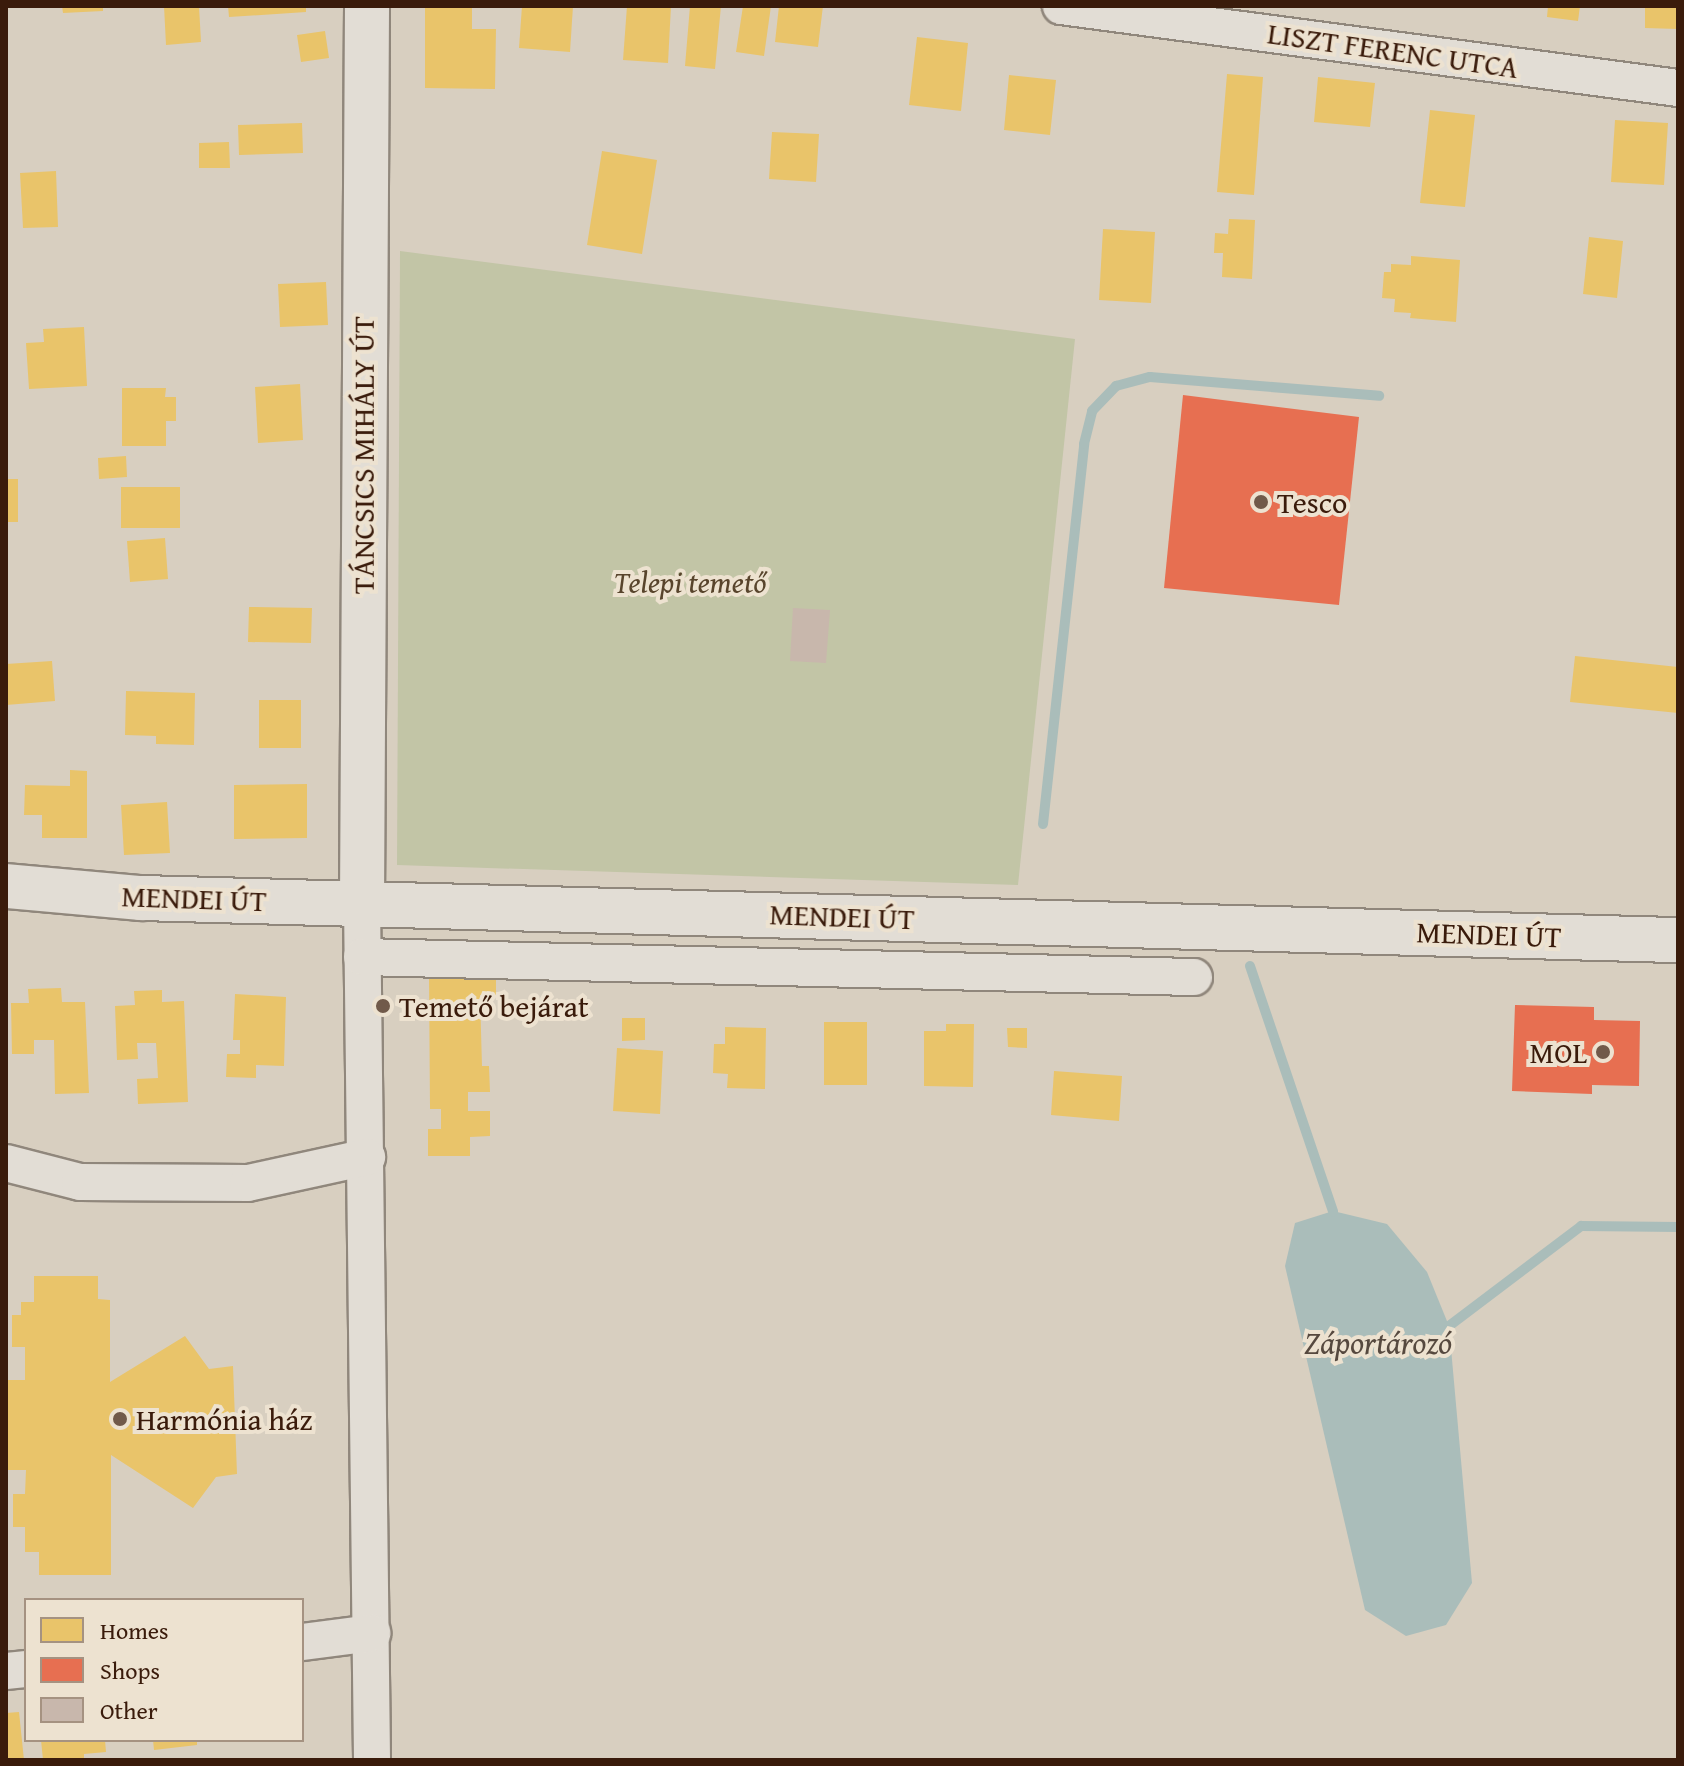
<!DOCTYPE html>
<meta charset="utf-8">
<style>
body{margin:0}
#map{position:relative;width:1684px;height:1766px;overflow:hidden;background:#d8cfc0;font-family:"Gentium Book Plus",serif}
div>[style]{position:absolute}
.green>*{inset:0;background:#c2c5a6}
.water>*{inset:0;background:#aabdba}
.homes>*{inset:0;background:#e9c46a}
.shops>*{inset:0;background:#e76f51}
.stream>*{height:10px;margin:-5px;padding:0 5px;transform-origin:5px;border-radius:5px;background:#aabdba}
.building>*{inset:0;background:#c8b7ac}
.roads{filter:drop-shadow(2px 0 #90877c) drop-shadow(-2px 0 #90877c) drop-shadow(0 2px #90877c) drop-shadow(0 -2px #90877c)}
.minor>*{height:36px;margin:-18px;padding:0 18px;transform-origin:18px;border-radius:18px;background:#e2ddd5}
.tertiary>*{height:44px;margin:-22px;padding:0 22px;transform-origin:22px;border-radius:22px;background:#e2ddd5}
.secondary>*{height:44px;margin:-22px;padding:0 22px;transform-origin:22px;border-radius:22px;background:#e2ddd5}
.dots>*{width:22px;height:22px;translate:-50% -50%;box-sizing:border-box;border:4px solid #ede2d0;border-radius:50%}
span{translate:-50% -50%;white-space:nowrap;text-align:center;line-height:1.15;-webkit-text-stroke:8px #ede2d0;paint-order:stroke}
.street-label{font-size:30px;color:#3a1b0b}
.poi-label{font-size:30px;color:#3a1b0b}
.left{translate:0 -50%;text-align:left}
.right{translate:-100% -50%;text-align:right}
.park-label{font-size:30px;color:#58442c;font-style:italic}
.water-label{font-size:32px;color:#56493f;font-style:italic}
.frame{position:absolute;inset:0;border:8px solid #3a1b0b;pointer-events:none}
.legend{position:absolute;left:24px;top:1598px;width:280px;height:144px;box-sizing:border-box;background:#ede2d0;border:2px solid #a59281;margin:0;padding:10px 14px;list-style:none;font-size:24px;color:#3a1b0b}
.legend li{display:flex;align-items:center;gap:16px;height:40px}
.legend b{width:40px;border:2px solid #a59281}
</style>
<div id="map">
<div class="green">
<i style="clip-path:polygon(400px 251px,1075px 339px,1018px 885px,397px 865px)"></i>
</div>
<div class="water">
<i style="clip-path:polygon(1333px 1211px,1387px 1224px,1427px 1272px,1449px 1326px,1472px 1583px,1446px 1625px,1406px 1636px,1365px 1610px,1285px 1266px,1295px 1223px)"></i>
</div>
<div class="homes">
<i style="clip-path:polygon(62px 6px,103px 6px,103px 11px,63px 13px)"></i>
<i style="clip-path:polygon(164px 6px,199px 6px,201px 42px,166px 45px)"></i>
<i style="clip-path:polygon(228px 6px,306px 6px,306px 12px,229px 17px)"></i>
<i style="clip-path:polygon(425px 6px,472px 6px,472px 29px,496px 29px,495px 89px,425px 88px)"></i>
<i style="clip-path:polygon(522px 6px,573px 6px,570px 52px,519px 48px)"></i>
<i style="clip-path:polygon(627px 6px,671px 6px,668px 63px,623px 60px)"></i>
<i style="clip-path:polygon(690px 6px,721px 6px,715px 69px,685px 66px)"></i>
<i style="clip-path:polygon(743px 6px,771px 6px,764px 56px,736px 52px)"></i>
<i style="clip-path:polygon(779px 6px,823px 6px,818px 47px,775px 42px)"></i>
<i style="clip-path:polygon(1548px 6px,1580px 6px,1578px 21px,1547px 17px)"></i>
<i style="clip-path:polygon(1645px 6px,1678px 6px,1678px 29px,1645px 28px)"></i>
<i style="clip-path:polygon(325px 31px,329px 58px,301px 62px,297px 35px)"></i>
<i style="clip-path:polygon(917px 37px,968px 43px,961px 111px,909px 105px)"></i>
<i style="clip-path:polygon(1227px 74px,1263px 77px,1254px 195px,1217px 192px)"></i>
<i style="clip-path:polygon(1009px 75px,1056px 80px,1050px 135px,1004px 130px)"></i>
<i style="clip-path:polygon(1318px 77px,1375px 83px,1370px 127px,1314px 122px)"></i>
<i style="clip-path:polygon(1430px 110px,1475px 115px,1465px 207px,1420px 203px)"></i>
<i style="clip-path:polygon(1615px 120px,1668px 123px,1664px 185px,1611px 182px)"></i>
<i style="clip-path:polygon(302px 123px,303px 153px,239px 155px,238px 125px)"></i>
<i style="clip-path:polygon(772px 132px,819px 134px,816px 182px,769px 179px)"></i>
<i style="clip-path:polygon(229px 142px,230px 168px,199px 168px,199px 143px)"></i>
<i style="clip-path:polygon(602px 151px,657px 160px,642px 254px,587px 245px)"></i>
<i style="clip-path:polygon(56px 171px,58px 227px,23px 228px,20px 173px)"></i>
<i style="clip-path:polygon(1229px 219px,1255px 220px,1252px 279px,1222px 277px,1223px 253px,1214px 253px,1215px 233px,1228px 234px)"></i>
<i style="clip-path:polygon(1103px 229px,1155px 232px,1151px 303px,1099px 300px)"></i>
<i style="clip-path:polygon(1589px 237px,1623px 241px,1617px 298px,1583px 294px)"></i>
<i style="clip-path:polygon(1411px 256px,1460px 260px,1456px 322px,1410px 318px,1411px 313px,1394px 312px,1395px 299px,1382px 298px,1384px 272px,1391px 272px,1391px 264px,1411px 265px)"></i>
<i style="clip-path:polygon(326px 282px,328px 325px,280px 327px,278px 284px)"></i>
<i style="clip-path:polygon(84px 327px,87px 386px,29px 389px,26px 343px,44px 342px,43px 329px)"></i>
<i style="clip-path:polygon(300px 384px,303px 440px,258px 443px,255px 387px)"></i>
<i style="clip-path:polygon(122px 388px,166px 388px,165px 397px,176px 397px,176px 421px,166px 421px,166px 446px,122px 446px)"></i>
<i style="clip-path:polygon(126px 456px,127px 477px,99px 479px,98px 458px)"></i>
<i style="clip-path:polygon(6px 479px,18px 479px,18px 522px,6px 522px)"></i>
<i style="clip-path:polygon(121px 487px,180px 487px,180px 528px,121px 528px)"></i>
<i style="clip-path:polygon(165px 538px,168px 579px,130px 582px,127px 541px)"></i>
<i style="clip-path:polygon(249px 607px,312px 608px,311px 643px,248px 642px)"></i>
<i style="clip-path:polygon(1575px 656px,1678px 667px,1678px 713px,1570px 702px)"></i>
<i style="clip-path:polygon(52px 661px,55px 701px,6px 705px,6px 664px)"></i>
<i style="clip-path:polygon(126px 691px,195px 693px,194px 745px,156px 744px,156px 736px,125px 735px)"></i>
<i style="clip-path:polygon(259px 700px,301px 700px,301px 748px,259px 748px)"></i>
<i style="clip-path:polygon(70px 770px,87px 771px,87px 838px,42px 838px,42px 815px,24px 815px,25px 785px,70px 786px)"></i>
<i style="clip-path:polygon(307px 784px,307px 838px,234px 839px,234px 785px)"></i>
<i style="clip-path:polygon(167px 802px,170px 853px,124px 855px,121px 805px)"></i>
<i style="clip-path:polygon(496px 975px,496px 995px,480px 995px,482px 1066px,489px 1066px,490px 1092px,468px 1092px,468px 1111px,490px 1111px,490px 1136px,470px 1137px,470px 1156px,428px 1156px,428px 1129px,441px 1129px,441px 1109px,430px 1109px,429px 976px)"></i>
<i style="clip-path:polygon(61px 988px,62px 1002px,85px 1002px,89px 1093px,55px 1094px,54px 1040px,34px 1040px,34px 1054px,12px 1054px,11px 1003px,29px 1003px,28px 989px)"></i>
<i style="clip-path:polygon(162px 990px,162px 1002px,184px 1001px,188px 1102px,138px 1104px,137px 1079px,158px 1078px,156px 1043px,137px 1043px,138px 1059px,117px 1060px,115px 1006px,135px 1005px,134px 991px)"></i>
<i style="clip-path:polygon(235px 994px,286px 997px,284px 1066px,256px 1065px,256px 1078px,226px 1077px,227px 1054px,240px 1054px,240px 1040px,233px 1040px)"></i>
<i style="clip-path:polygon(622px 1018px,645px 1018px,645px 1040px,622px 1041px)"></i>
<i style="clip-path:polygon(824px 1022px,867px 1022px,867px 1085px,824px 1085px)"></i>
<i style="clip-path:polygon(946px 1024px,974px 1024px,973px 1087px,924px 1086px,924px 1031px,946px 1031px)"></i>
<i style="clip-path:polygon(725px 1027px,766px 1028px,765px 1089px,727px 1088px,728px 1074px,713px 1073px,714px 1044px,725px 1044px)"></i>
<i style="clip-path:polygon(1007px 1028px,1027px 1028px,1027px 1048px,1008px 1047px)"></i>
<i style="clip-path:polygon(617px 1048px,663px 1051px,660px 1114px,613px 1111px)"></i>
<i style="clip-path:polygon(1054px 1071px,1122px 1076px,1119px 1121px,1051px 1115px)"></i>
<i style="clip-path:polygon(34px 1276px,98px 1276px,98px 1299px,110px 1300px,110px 1382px,185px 1336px,209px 1369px,233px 1366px,237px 1474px,216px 1477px,193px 1508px,111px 1455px,111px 1575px,39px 1575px,39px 1552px,25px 1552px,25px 1527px,13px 1527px,13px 1494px,25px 1494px,26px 1470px,6px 1470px,6px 1380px,25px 1380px,25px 1347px,12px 1347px,12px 1315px,21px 1315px,21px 1302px,34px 1302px)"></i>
<i style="clip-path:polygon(19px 1712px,24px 1760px,6px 1760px,6px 1713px)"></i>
<i style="clip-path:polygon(41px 1740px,105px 1740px,106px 1752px,84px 1754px,84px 1760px,43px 1760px)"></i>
<i style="clip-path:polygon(153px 1740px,197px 1740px,197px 1745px,154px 1750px)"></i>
</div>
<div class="shops">
<i style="clip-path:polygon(1183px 395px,1359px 417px,1339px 605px,1164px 588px)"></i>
<i style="clip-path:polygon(1515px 1005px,1594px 1007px,1594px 1020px,1640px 1021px,1639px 1086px,1592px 1085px,1592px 1094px,1512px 1091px)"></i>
</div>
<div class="stream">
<i style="left:1043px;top:824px;width:382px;rotate:-83.8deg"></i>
<i style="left:1084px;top:444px;width:34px;rotate:-76deg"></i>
<i style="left:1092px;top:411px;width:35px;rotate:-46deg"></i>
<i style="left:1116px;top:386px;width:35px;rotate:-15deg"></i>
<i style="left:1150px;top:377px;width:230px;rotate:4.7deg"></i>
<i style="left:1250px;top:966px;width:259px;rotate:71.3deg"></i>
<i style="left:1449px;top:1326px;width:166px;rotate:-37.1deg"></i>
<i style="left:1581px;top:1226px;width:97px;rotate:0.6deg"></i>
</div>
<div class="building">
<i style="clip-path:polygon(793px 608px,830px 610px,826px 663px,790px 661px)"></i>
</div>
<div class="roads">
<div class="minor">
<i style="left:1061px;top:6px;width:622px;rotate:7.57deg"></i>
<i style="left:362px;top:903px;width:857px;rotate:89.33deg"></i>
<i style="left:362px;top:957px;width:832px;rotate:1.38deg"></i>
<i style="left:6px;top:1163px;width:76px;rotate:14.4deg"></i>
<i style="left:80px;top:1182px;width:168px;rotate:0.3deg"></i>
<i style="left:248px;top:1183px;width:122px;rotate:-12.3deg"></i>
<i style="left:302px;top:1642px;width:71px;rotate:-7.3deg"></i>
<i style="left:6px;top:1671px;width:20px;rotate:-6deg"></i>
</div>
<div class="tertiary">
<i style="left:362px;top:903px;width:897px;rotate:-89.68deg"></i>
</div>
<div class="secondary">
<i style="left:6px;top:886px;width:136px;rotate:5.1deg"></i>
<i style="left:141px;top:898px;width:1538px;rotate:1.57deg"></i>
</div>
</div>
<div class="dots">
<i style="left:1261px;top:502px;background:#715a4a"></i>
<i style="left:383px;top:1006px;background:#715a4a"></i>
<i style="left:1603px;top:1052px;background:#715a4a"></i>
<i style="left:120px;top:1419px;background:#715a4a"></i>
</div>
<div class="street-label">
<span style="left:1393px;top:50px;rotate:8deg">LISZT FERENC UTCA</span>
<span style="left:363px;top:455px;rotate:-90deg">TÁNCSICS MIHÁLY ÚT</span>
<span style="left:194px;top:898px;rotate:2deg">MENDEI ÚT</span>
<span style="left:842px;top:916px;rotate:2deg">MENDEI ÚT</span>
<span style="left:1489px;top:934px;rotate:2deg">MENDEI ÚT</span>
</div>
<div class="poi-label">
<span class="left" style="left:1277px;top:502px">Tesco</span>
<span class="left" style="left:399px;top:1006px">Temető bejárat</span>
<span class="right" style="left:1587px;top:1052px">MOL</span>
<span class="left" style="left:136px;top:1419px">Harmónia ház</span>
</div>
<div class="park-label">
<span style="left:690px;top:582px">Telepi temető</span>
</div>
<div class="water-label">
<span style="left:1378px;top:1343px">Záportározó</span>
</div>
<div class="frame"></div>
<ul class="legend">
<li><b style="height:22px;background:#e9c46a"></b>Homes</li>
<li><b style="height:22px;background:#e76f51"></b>Shops</li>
<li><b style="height:22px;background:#c8b7ac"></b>Other</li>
</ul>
</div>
